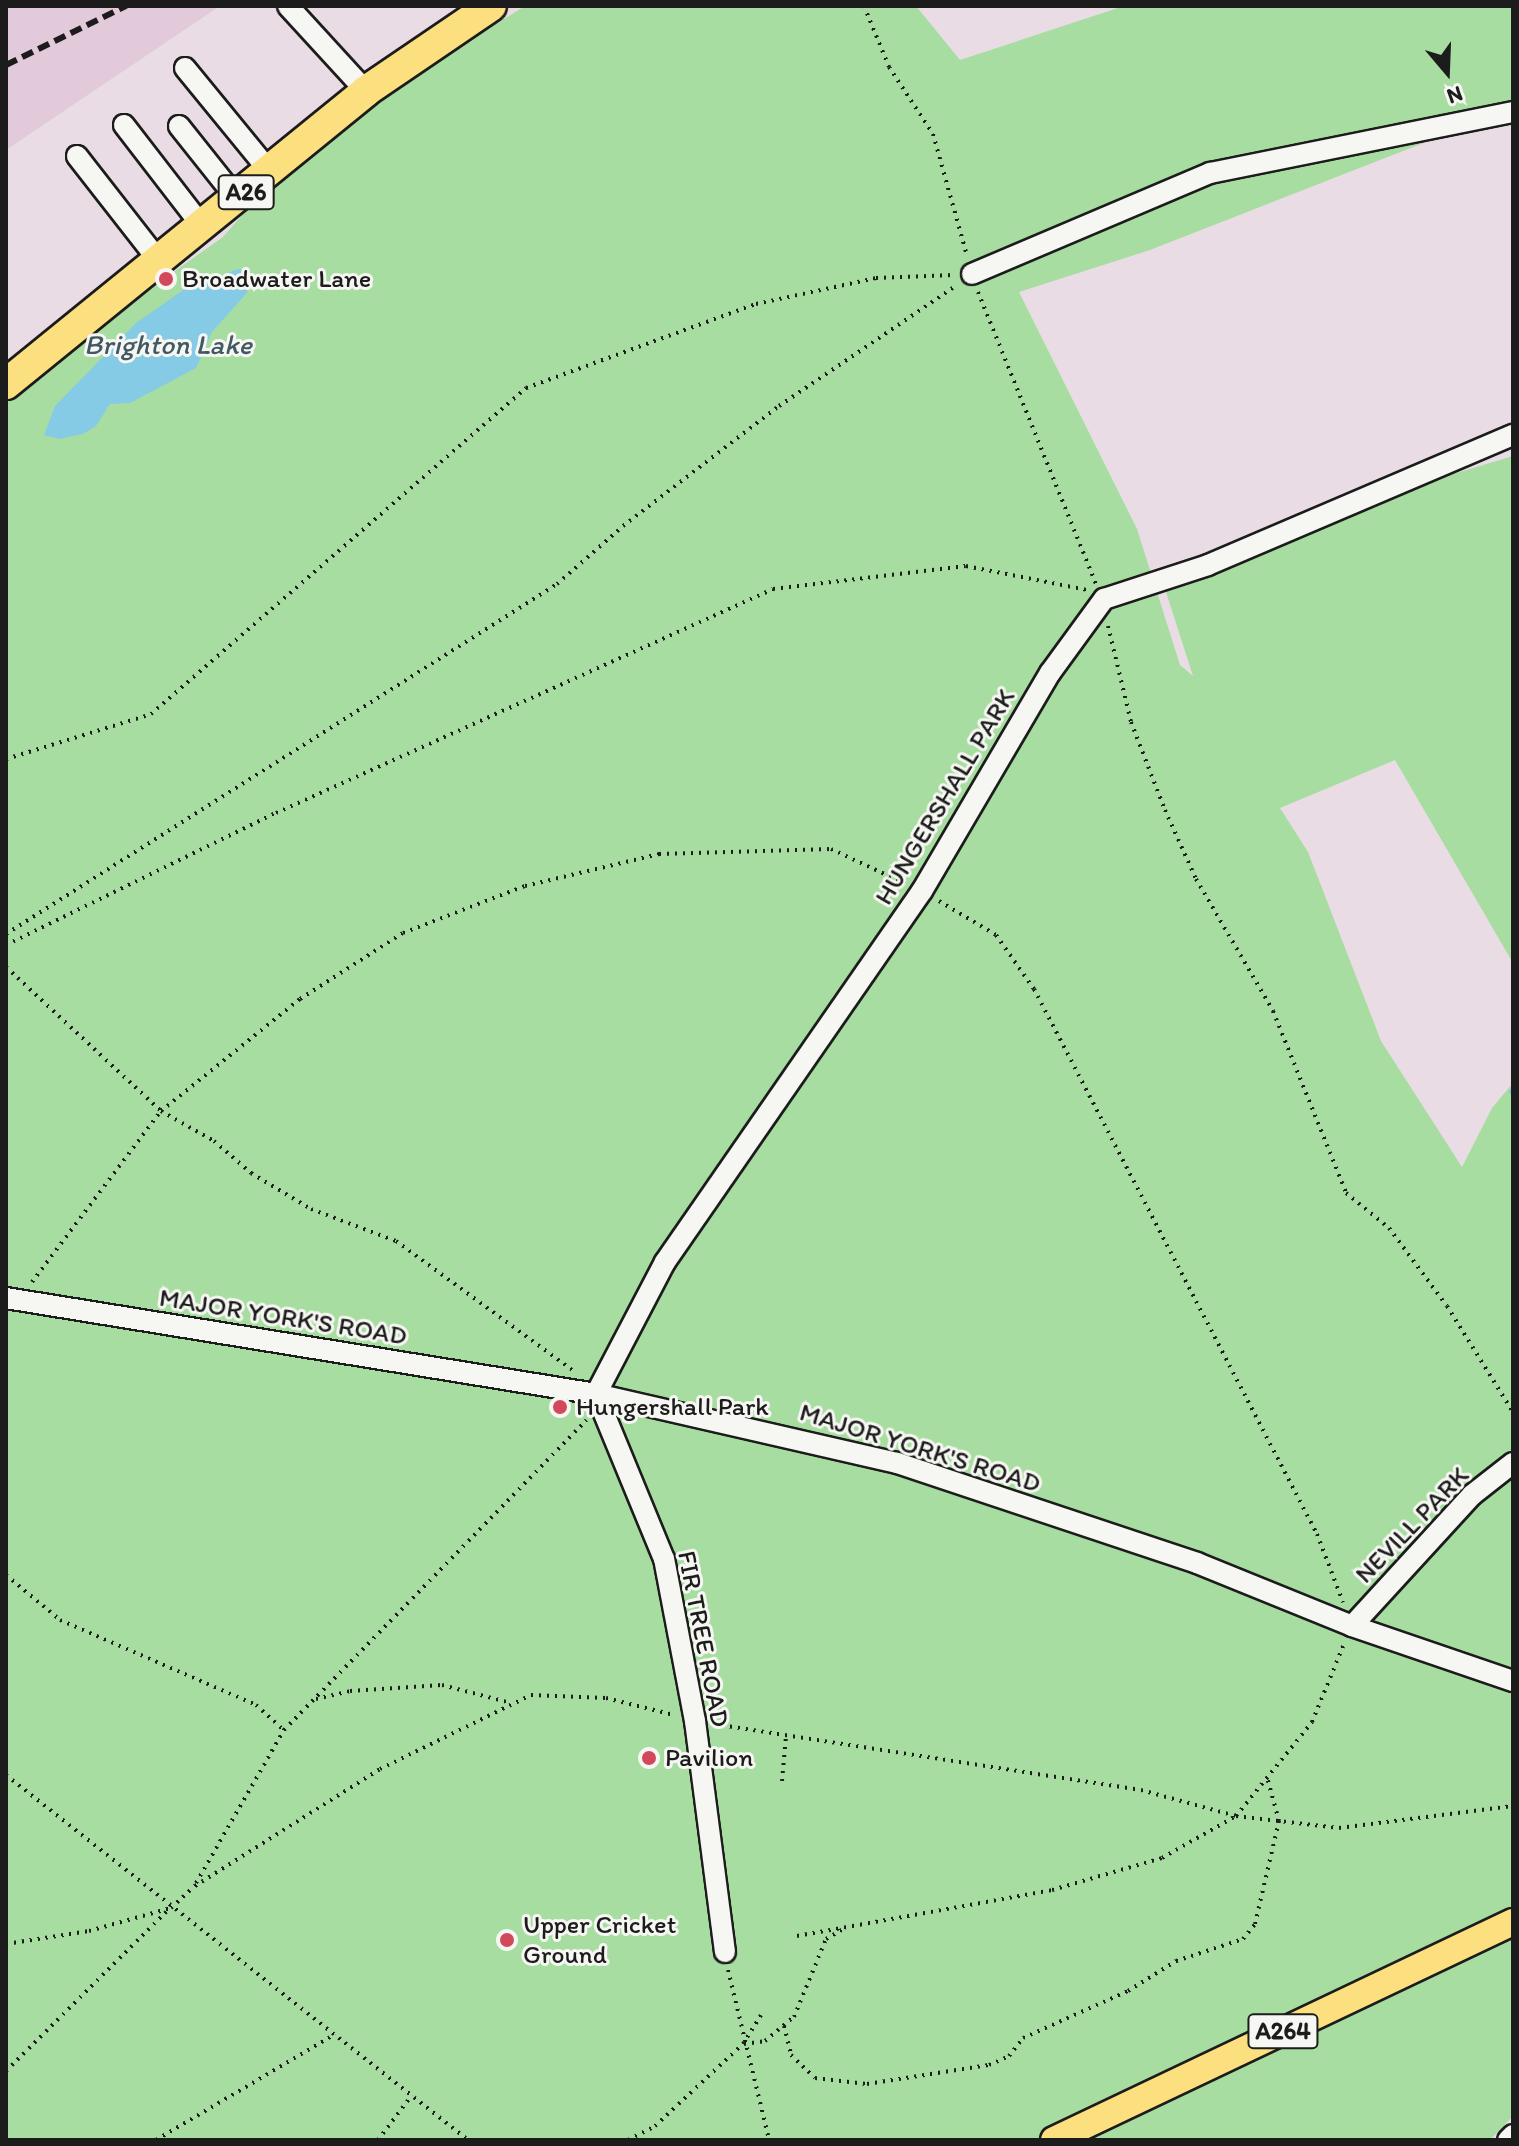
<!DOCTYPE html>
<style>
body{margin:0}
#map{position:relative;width:1519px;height:2146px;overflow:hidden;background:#eadce4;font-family:Itim,sans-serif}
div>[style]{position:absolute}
.built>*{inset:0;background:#e2cada}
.green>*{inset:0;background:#a7dda0}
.water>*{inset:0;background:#85cbe6}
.stream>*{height:6px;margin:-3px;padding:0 3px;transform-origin:3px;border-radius:3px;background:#85cbe6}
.path>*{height:4px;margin-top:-2px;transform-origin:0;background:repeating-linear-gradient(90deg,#1c1c1c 0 2px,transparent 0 8px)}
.roads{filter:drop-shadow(2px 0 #1c1c1c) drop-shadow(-2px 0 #1c1c1c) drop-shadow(0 2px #1c1c1c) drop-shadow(0 -2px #1c1c1c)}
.minor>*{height:20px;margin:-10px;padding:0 10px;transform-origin:10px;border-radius:10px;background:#f6f6f2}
.major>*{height:26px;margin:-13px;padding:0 13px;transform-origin:13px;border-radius:13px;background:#fce080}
.highway>*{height:30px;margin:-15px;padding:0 15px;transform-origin:15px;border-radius:15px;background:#fce080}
.rail>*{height:6px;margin-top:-3px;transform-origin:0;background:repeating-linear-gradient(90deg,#1c1c1c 0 12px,transparent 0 18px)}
.dots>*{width:22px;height:22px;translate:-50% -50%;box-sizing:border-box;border:4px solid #f6f6f2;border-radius:50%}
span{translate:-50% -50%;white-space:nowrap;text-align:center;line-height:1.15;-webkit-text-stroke:6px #f6f6f2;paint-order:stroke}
.shield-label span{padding:2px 6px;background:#f6f6f2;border:2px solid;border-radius:6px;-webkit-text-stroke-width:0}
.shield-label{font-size:24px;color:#1c1c1c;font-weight:700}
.poi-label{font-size:26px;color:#1c1c1c}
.left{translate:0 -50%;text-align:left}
.street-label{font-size:26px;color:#1c1c1c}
.water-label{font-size:28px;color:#415963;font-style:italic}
.frame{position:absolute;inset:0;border:8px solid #1c1c1c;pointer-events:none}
.north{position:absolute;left:1407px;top:32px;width:80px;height:80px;-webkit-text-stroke:6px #f6f6f2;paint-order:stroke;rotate:161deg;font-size:22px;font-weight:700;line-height:32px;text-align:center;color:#1c1c1c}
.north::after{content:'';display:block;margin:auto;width:28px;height:36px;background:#1c1c1c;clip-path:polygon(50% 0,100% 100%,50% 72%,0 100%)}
</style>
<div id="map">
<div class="built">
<i style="clip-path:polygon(6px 6px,220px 6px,6px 150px)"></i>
</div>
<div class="green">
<i style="clip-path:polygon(525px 6px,916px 6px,960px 60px,1124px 6px,1513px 6px,1513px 108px,1150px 250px,1019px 292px,1137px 529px,1180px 665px,1193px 676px,1166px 592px,1423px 483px,1513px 456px,1513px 963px,1395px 760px,1280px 808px,1308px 852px,1381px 1041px,1462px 1167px,1492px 1108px,1513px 1083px,1513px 2116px,1490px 2140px,6px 2140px,6px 401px,103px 322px,223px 237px,260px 195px,408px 78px)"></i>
</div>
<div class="water">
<i style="clip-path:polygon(238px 269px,251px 272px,247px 293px,212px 332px,196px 368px,130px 403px,110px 404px,96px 426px,83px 434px,59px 439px,44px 435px,55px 406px,136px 323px,186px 288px)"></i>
</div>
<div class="stream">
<i style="left:1512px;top:1092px;width:1px;rotate:-45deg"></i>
</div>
<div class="path">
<i style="left:864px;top:6px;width:66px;rotate:67.7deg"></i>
<i style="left:889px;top:67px;width:80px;rotate:56.7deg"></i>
<i style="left:933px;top:134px;width:127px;rotate:74.4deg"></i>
<i style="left:978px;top:292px;width:315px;rotate:68deg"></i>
<i style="left:1108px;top:626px;width:99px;rotate:76.5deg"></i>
<i style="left:1131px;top:722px;width:94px;rotate:68.9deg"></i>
<i style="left:1165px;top:810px;width:76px;rotate:65.8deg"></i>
<i style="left:1196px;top:879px;width:153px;rotate:59.7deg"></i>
<i style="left:1273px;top:1011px;width:196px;rotate:68.1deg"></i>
<i style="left:1346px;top:1193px;width:55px;rotate:39.1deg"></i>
<i style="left:1389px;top:1228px;width:97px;rotate:53.4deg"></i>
<i style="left:1447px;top:1306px;width:125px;rotate:58.1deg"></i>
<i style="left:6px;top:759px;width:152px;rotate:-17.2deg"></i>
<i style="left:151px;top:714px;width:497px;rotate:-41deg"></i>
<i style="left:526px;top:388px;width:245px;rotate:-20.1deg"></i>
<i style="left:756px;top:304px;width:123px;rotate:-12.2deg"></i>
<i style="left:876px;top:278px;width:78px;rotate:-2.2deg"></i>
<i style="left:939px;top:901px;width:66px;rotate:30.8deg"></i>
<i style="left:996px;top:935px;width:66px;rotate:54.9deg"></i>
<i style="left:1034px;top:989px;width:614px;rotate:62.56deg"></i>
<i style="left:1317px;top:1534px;width:73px;rotate:69.1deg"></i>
<i style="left:6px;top:934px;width:653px;rotate:-32.42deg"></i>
<i style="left:557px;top:584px;width:88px;rotate:-41.3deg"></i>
<i style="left:623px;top:526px;width:197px;rotate:-37.6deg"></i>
<i style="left:779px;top:406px;width:215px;rotate:-34.2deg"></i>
<i style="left:6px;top:945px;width:301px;rotate:-26.1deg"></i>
<i style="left:276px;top:813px;width:545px;rotate:-24.26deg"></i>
<i style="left:773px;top:589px;width:194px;rotate:-6.8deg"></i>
<i style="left:966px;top:566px;width:123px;rotate:11.2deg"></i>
<i style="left:6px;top:967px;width:212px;rotate:42.9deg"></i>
<i style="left:161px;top:1111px;width:61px;rotate:29.5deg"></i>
<i style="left:214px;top:1141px;width:49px;rotate:40.9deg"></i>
<i style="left:251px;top:1173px;width:70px;rotate:31deg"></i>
<i style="left:311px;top:1209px;width:91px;rotate:20.6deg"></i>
<i style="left:396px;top:1241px;width:218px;rotate:36.2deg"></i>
<i style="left:32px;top:1282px;width:214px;rotate:-53deg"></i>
<i style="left:161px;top:1111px;width:179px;rotate:-38.9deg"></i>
<i style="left:300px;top:999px;width:122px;rotate:-32.7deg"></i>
<i style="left:403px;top:933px;width:131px;rotate:-21.1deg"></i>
<i style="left:525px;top:886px;width:138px;rotate:-13.4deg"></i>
<i style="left:659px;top:854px;width:172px;rotate:-1.7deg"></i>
<i style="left:831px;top:849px;width:83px;rotate:25deg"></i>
<i style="left:6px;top:1575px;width:70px;rotate:39.8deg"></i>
<i style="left:60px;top:1620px;width:214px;rotate:23.4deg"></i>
<i style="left:256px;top:1705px;width:38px;rotate:42deg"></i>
<i style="left:316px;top:1699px;width:35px;rotate:-13deg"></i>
<i style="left:350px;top:1691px;width:92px;rotate:-3.7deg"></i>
<i style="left:442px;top:1685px;width:71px;rotate:14.6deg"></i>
<i style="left:714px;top:1724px;width:432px;rotate:8.8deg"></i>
<i style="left:1141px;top:1790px;width:98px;rotate:15.3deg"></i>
<i style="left:1236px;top:1816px;width:104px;rotate:6.6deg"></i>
<i style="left:1339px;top:1828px;width:175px;rotate:-7.2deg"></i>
<i style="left:6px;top:1775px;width:589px;rotate:38.31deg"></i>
<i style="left:782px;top:1781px;width:45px;rotate:-84.9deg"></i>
<i style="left:196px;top:1883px;width:177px;rotate:-60.1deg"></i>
<i style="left:284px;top:1730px;width:433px;rotate:-45.7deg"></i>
<i style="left:797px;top:1936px;width:259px;rotate:-10.2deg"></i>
<i style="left:1052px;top:1890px;width:115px;rotate:-16.2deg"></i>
<i style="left:1162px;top:1858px;width:85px;rotate:-29.6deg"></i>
<i style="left:1236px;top:1816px;width:121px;rotate:-51deg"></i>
<i style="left:1312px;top:1722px;width:84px;rotate:-67.7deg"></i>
<i style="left:6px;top:1944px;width:84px;rotate:-8.9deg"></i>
<i style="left:89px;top:1931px;width:85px;rotate:-15.7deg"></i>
<i style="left:171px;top:1908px;width:33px;rotate:-43deg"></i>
<i style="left:195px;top:1886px;width:219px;rotate:-32.3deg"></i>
<i style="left:380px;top:1769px;width:168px;rotate:-26.1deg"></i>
<i style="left:531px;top:1695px;width:75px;rotate:2.3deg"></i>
<i style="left:606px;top:1698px;width:70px;rotate:14deg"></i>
<i style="left:728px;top:1970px;width:175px;rotate:76.4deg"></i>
<i style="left:784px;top:2026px;width:30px;rotate:76deg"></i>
<i style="left:791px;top:2055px;width:33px;rotate:44deg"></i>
<i style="left:815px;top:2078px;width:52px;rotate:6.6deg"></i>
<i style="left:867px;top:2084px;width:123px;rotate:-8.9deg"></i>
<i style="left:989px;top:2065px;width:22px;rotate:-24deg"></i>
<i style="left:1009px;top:2056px;width:23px;rotate:-52deg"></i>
<i style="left:1023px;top:2038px;width:115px;rotate:-24.1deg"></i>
<i style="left:1128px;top:1991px;width:57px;rotate:-32deg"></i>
<i style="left:1176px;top:1961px;width:71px;rotate:-18.2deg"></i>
<i style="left:1243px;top:1939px;width:19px;rotate:-51deg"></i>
<i style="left:1255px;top:1924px;width:106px;rotate:-76.9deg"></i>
<i style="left:1279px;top:1821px;width:46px;rotate:-105.3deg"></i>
<i style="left:744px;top:2044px;width:21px;rotate:-8deg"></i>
<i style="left:765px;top:2041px;width:38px;rotate:-40deg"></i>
<i style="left:794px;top:2017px;width:84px;rotate:-67.7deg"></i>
<i style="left:826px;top:1939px;width:20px;rotate:-30deg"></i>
<i style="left:6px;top:2071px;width:230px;rotate:-44.8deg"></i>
<i style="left:156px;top:2140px;width:208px;rotate:-30.6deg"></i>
<i style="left:378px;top:2140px;width:56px;rotate:-52.9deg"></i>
<i style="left:628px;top:2140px;width:30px;rotate:-27deg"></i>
<i style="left:655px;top:2126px;width:120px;rotate:-43deg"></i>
<i style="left:743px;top:2044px;width:34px;rotate:-58deg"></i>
</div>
<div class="roads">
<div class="minor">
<i style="left:288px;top:6px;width:115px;rotate:47.5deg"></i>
<i style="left:185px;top:68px;width:134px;rotate:50.7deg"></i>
<i style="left:124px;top:125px;width:128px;rotate:52.3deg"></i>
<i style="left:179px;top:126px;width:93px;rotate:51.5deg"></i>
<i style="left:77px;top:156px;width:133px;rotate:52deg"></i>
<i style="left:972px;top:274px;width:259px;rotate:-23deg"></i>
<i style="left:1210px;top:173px;width:309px;rotate:-11.4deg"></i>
<i style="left:6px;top:1298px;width:598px;rotate:9.24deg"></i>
<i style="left:596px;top:1394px;width:309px;rotate:12.9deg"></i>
<i style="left:897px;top:1463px;width:316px;rotate:18.4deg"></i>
<i style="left:1197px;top:1563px;width:167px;rotate:22.1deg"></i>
<i style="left:1352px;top:1626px;width:170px;rotate:18.9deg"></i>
<i style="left:1352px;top:1626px;width:178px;rotate:-47.5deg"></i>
<i style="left:1472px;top:1495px;width:52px;rotate:-38deg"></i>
<i style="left:725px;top:1952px;width:233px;rotate:-97.4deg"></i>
<i style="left:695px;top:1721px;width:165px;rotate:-100.8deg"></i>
<i style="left:664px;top:1559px;width:178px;rotate:-112.4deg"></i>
<i style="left:596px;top:1394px;width:149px;rotate:-62.4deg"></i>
<i style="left:665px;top:1262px;width:451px;rotate:-55.3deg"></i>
<i style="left:922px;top:891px;width:253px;rotate:-59.6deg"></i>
<i style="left:1050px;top:673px;width:92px;rotate:-53.9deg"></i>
<i style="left:1104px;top:599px;width:109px;rotate:-18.1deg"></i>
<i style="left:1208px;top:565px;width:332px;rotate:-23.1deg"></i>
<i style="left:1508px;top:2140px;width:7px;rotate:-45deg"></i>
</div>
<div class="major">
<i style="left:1054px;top:2140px;width:508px;rotate:-25.41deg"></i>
</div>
<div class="highway">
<i style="left:6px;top:384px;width:464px;rotate:-39.1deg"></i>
<i style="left:366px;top:91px;width:151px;rotate:-34.2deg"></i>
</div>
</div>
<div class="rail">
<i style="left:6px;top:65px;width:134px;rotate:-26.2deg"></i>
</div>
<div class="dots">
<i style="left:166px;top:279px;background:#d1495b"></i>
<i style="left:560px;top:1407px;background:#d1495b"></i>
<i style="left:649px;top:1758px;background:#d1495b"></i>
<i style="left:507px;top:1940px;background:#d1495b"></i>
</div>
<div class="shield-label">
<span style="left:246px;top:192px">A26</span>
<span style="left:1283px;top:2031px">A264</span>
</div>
<div class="poi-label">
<span class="left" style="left:182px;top:279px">Broadwater Lane</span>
<span class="left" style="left:576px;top:1407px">Hungershall Park</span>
<span class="left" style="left:665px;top:1758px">Pavilion</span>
<span class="left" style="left:523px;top:1940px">Upper Cricket<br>Ground</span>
</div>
<div class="street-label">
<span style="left:945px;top:797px;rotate:-59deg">HUNGERSHALL PARK</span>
<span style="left:283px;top:1317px;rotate:9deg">MAJOR YORK'S ROAD</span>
<span style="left:920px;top:1448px;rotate:17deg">MAJOR YORK'S ROAD</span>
<span style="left:1412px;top:1525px;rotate:-46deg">NEVILL PARK</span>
<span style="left:703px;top:1639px;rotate:79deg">FIR TREE ROAD</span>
</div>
<div class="water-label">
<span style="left:168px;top:344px">Brighton Lake</span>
</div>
<div class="frame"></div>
<div class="north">N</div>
</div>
